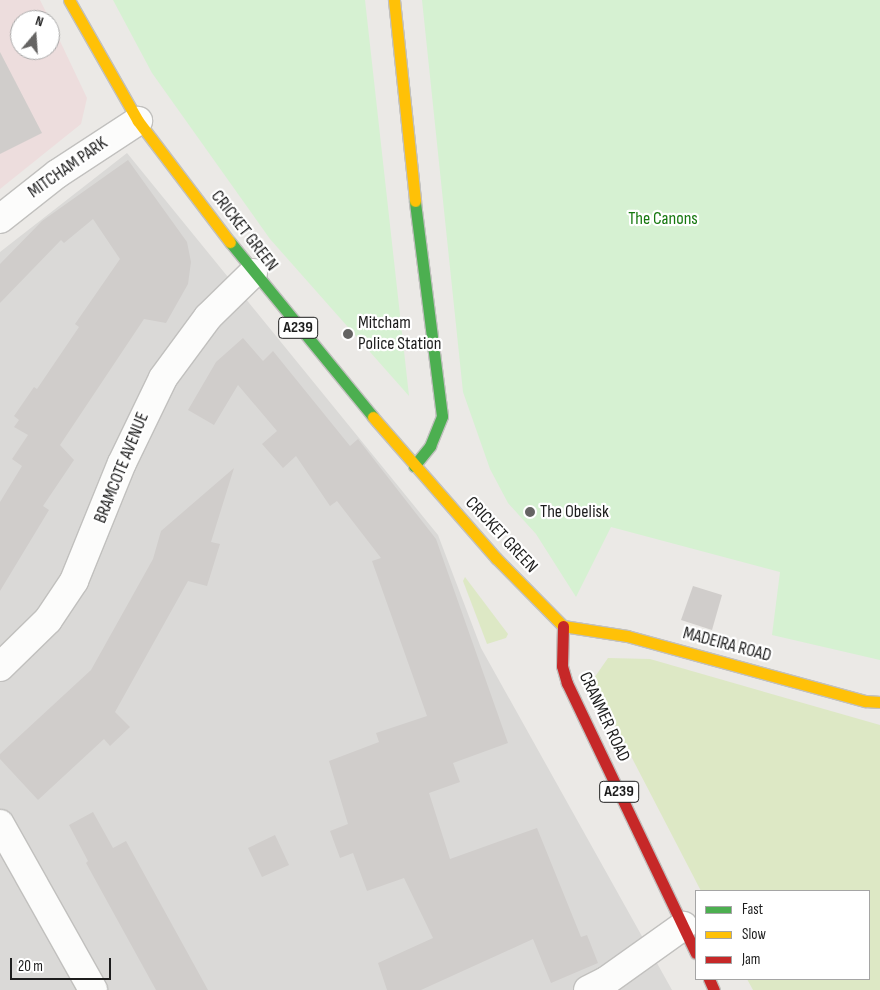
<!DOCTYPE html>
<style>
body{margin:0}
#map{position:relative;width:880px;height:990px;overflow:hidden;background:#ebe9e6;font-family:"Sofia Sans Condensed",sans-serif}
div>[style]{position:absolute}
.residential>*{inset:0;background:#dad9d7}
.commercial>*{inset:0;background:#eddddd}
.grass>*{inset:0;background:#dde8c5}
.park>*{inset:0;background:#d6f1d2}
.building>*{inset:0;background:#d0cdcb}
.roads{filter:drop-shadow(1px 0 #c1c0be) drop-shadow(-1px 0 #c1c0be) drop-shadow(0 1px #c1c0be) drop-shadow(0 -1px #c1c0be)}
.street>*{height:28px;margin:-14px;padding:0 14px;transform-origin:14px;border-radius:14px;background:#fcfcfb}
.fast>*{height:11px;margin:-5.5px;padding:0 5.5px;transform-origin:5.5px;border-radius:5.5px;background:#4caf50}
.slow>*{height:11px;margin:-5.5px;padding:0 5.5px;transform-origin:5.5px;border-radius:5.5px;background:#ffc107}
.jam>*{height:11px;margin:-5.5px;padding:0 5.5px;transform-origin:5.5px;border-radius:5.5px;background:#c62828}
.dots>*{width:14px;height:14px;translate:-50% -50%;box-sizing:border-box;border:2px solid #fff;border-radius:50%}
span{translate:-50% -50%;white-space:nowrap;text-align:center;line-height:1.15;-webkit-text-stroke:4.5px #fff;paint-order:stroke}
.shield-label span{padding:1px 4px;background:#fff;border:1px solid;border-radius:4px;-webkit-text-stroke-width:0}
.shield-label{font-size:16px;color:#1d1d1d;font-weight:700}
.street-label{font-size:18px;color:#1d1d1d}
.park-label{font-size:18px;color:#16780f}
.poi-label{font-size:18px;color:#1d1d1d}
.left{translate:0 -50%;text-align:left}
.legend{position:absolute;left:695px;top:890px;width:175px;height:90px;box-sizing:border-box;background:#fff;border:1px solid #a5a5a5;margin:0;padding:6px 9px;list-style:none;font-size:15px;color:#1d1d1d}
.legend li{display:flex;align-items:center;gap:10px;height:25px}
.legend b{width:25px;border:1px solid #a5a5a5}
.north{position:absolute;left:10px;top:10px;width:50px;height:50px;box-sizing:border-box;background:#fff;border:1px solid #a5a5a5;border-radius:50%;rotate:18deg;font-size:14px;font-weight:700;line-height:20px;text-align:center;color:#1d1d1d}
.north::after{content:'';display:block;margin:auto;width:18px;height:22px;background:#656463;clip-path:polygon(50% 0,100% 100%,50% 72%,0 100%)}
.scale{position:absolute;left:10px;top:958px;width:101px;height:22px;box-sizing:border-box;border:2px solid #1d1d1d;border-top:0;padding-left:6px;font-size:15px;line-height:18px;white-space:nowrap;color:#1d1d1d;-webkit-text-stroke:4px #fff;paint-order:stroke}
</style>
<div id="map">
<div class="residential">
<i style="clip-path:polygon(127px 153px,438px 535px,481px 648px,672px 990px,0 990px,0 252px)"></i>
</div>
<div class="commercial">
<i style="clip-path:polygon(0 0,40px 0,50px 20px,20px 20px,20px 50px,50px 50px,50px 20px,87px 98px,81px 124px,0 189px)"></i>
</div>
<div class="grass">
<i style="clip-path:polygon(465px 577px,508px 634px,506px 638px,487px 644px,463px 581px)"></i>
<i style="clip-path:polygon(608px 658px,650px 659px,880px 725px,880px 990px,753px 990px,747px 979px,869px 979px,869px 891px,701px 891px,592px 681px)"></i>
</div>
<div class="park">
<i style="clip-path:polygon(113px 0,365px 0,409px 396px,270px 239px,152px 73px)"></i>
<i style="clip-path:polygon(422px 0,880px 0,880px 660px,772px 635px,780px 572px,611px 527px,576px 597px,536px 534px,508px 503px,490px 469px,463px 392px)"></i>
</div>
<div class="building">
<i style="clip-path:polygon(0 52px,42px 133px,0 154px)"></i>
<i style="clip-path:polygon(128px 160px,187px 242px,191px 262px,188px 284px,166px 323px,144px 319px,60px 445px,74px 460px,43px 506px,49px 510px,0 591px,0 502px,22px 466px,12px 459px,28px 435px,14px 427px,19px 420px,14px 416px,34px 387px,37px 389px,79px 327px,75px 324px,120px 259px,93px 219px,64px 243px,61px 240px,0 303px,0 264px,42px 221px)"></i>
<i style="clip-path:polygon(243px 338px,263px 361px,273px 351px,350px 446px,358px 439px,436px 539px,508px 743px,453px 763px,460px 782px,429px 793px,450px 859px,537px 828px,581px 937px,587px 935px,598px 963px,551px 983px,533px 939px,421px 990px,387px 990px,378px 963px,433px 938px,404px 878px,367px 891px,353px 853px,340px 858px,330px 831px,348px 824px,329px 761px,379px 742px,376px 733px,427px 716px,372px 561px,381px 558px,337px 501px,330px 506px,296px 456px,283px 468px,262px 444px,277px 431px,238px 385px,214px 425px,188px 410px,216px 362px)"></i>
<i style="clip-path:polygon(234px 468px,211px 542px,220px 544px,207px 586px,188px 581px,115px 712px,130px 727px,110px 746px,104px 739px,38px 800px,0 759px,0 754px,91px 670px,153px 559px,161px 531px)"></i>
<i style="clip-path:polygon(693px 586px,722px 595px,712px 630px,681px 620px)"></i>
<i style="clip-path:polygon(93px 812px,113px 848px,126px 841px,208px 990px,156px 990px,86px 863px,88px 861px,69px 825px)"></i>
<i style="clip-path:polygon(275px 835px,289px 865px,262px 877px,248px 848px)"></i>
</div>
<div class="roads">
<div class="street">
<i style="left:0;top:219px;width:73px;rotate:-38.3deg"></i>
<i style="left:57px;top:174px;width:97px;rotate:-33.2deg"></i>
<i style="left:0;top:667px;width:67px;rotate:-44.4deg"></i>
<i style="left:48px;top:620px;width:47px;rotate:-56.3deg"></i>
<i style="left:74px;top:581px;width:127px;rotate:-67.9deg"></i>
<i style="left:122px;top:463px;width:94px;rotate:-64.2deg"></i>
<i style="left:163px;top:378px;width:76px;rotate:-53.6deg"></i>
<i style="left:208px;top:317px;width:63px;rotate:-44.4deg"></i>
<i style="left:0;top:824px;width:190px;rotate:60.7deg"></i>
<i style="left:588px;top:990px;width:20px;rotate:-27deg"></i>
<i style="left:606px;top:981px;width:95px;rotate:-35.5deg"></i>
</div>
<div class="fast">
<i style="left:230px;top:242px;width:226px;rotate:50.7deg"></i>
<i style="left:414px;top:466px;width:26px;rotate:-51deg"></i>
<i style="left:430px;top:446px;width:32px;rotate:-68deg"></i>
<i style="left:442px;top:416px;width:217px;rotate:-97.2deg"></i>
</div>
<div class="slow">
<i style="left:69px;top:0;width:139px;rotate:60.3deg"></i>
<i style="left:138px;top:121px;width:152px;rotate:52.8deg"></i>
<i style="left:394px;top:0;width:202px;rotate:84deg"></i>
<i style="left:373px;top:417px;width:187px;rotate:48.9deg"></i>
<i style="left:496px;top:558px;width:95px;rotate:45.4deg"></i>
<i style="left:563px;top:626px;width:65px;rotate:8.9deg"></i>
<i style="left:627px;top:636px;width:247px;rotate:15.3deg"></i>
<i style="left:865px;top:701px;width:15px;rotate:4deg"></i>
</div>
<div class="jam">
<i style="left:563px;top:626px;width:40px;rotate:91.4deg"></i>
<i style="left:562px;top:666px;width:18px;rotate:74deg"></i>
<i style="left:567px;top:683px;width:299px;rotate:64.5deg"></i>
<i style="left:709px;top:979px;width:12px;rotate:66deg"></i>
</div>
</div>
<div class="dots">
<i style="left:348px;top:334px;background:#656463"></i>
<i style="left:530px;top:512px;background:#656463"></i>
</div>
<div class="shield-label">
<span style="left:298px;top:328px">A239</span>
<span style="left:619px;top:792px">A239</span>
</div>
<div class="street-label">
<span style="left:68px;top:168px;rotate:-35deg">MITCHAM PARK</span>
<span style="left:244px;top:231px;rotate:52deg">CRICKET GREEN</span>
<span style="left:122px;top:468px;rotate:-68deg">BRAMCOTE AVENUE</span>
<span style="left:501px;top:535px;rotate:47deg">CRICKET GREEN</span>
<span style="left:727px;top:645px;rotate:15deg">MADEIRA ROAD</span>
<span style="left:604px;top:717px;rotate:65deg">CRANMER ROAD</span>
</div>
<div class="park-label">
<span style="left:663px;top:219px">The Canons</span>
</div>
<div class="poi-label">
<span class="left" style="left:358px;top:334px">Mitcham<br>Police Station</span>
<span class="left" style="left:540px;top:512px">The Obelisk</span>
</div>
<ul class="legend">
<li><b style="height:6px;background:#4caf50"></b>Fast</li>
<li><b style="height:6px;background:#ffc107"></b>Slow</li>
<li><b style="height:6px;background:#c62828"></b>Jam</li>
</ul>
<div class="north">N</div>
<div class="scale">20 m</div>
</div>
